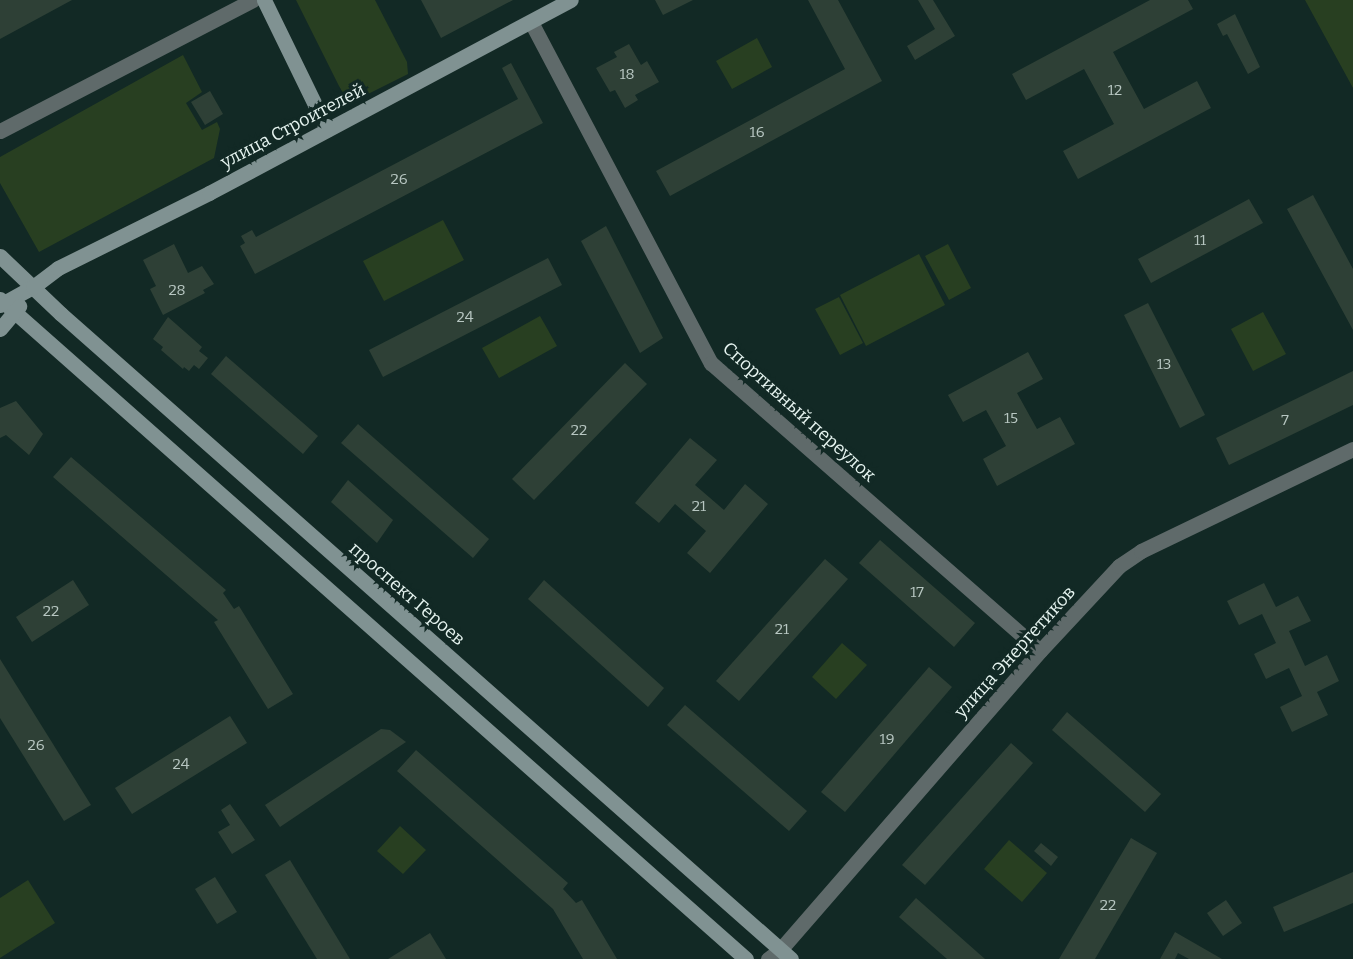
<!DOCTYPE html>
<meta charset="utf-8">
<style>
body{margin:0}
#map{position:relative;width:1353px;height:959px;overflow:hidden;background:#122925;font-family:Bitter,serif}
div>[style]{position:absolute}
.green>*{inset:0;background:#283f21}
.building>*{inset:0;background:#2e4036}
.street>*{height:15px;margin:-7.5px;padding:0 7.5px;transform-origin:7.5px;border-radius:7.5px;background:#5f6a6a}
.secondary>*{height:15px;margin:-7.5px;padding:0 7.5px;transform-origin:7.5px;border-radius:7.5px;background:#809292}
span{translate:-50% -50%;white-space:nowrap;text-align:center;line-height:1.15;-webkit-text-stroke:6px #122925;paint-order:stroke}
.number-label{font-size:15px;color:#b8c7c2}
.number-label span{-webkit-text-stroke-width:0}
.street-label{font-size:18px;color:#e6f4f0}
</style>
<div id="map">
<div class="green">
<i style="clip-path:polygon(296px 0,375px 0,407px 62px,408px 74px,348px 104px)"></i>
<i style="clip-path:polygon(1305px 0,1353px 0,1353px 88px)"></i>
<i style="clip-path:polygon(757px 38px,772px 67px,732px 89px,716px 61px)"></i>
<i style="clip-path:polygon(183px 55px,202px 92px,186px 103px,202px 130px,217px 122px,220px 129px,214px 158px,39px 252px,0 183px,0 157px)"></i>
<i style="clip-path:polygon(443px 220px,464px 260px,384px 301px,363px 261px)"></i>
<i style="clip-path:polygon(948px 244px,971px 288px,949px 300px,925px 256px)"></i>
<i style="clip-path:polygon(919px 254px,945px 305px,866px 346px,840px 295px)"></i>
<i style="clip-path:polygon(839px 297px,863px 343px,840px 355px,815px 309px)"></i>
<i style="clip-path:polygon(1263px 312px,1286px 354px,1253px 371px,1231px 329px)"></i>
<i style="clip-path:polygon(540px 316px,557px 346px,499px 378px,482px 348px)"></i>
<i style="clip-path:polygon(842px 643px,867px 665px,836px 699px,812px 677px)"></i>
<i style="clip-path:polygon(400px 826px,426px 850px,403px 874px,377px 851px)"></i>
<i style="clip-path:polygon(1009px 840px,1047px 873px,1022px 902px,984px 869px)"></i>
<i style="clip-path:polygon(28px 880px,55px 923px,0 958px,0 898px)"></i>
</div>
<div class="building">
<i style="clip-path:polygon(0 0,72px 0,0 39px)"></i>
<i style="clip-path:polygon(421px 0,513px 0,441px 38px)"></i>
<i style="clip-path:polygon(655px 0,693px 0,663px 15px)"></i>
<i style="clip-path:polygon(808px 0,838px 0,882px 81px,670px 196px,656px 171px,845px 69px)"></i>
<i style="clip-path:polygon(918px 0,933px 0,955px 36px,915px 60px,907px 46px,935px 29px)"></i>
<i style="clip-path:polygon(1150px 0,1188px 0,1193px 9px,1113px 52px,1144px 109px,1197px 81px,1211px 108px,1078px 179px,1063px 151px,1114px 124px,1084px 69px,1026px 100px,1012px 74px)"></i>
<i style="clip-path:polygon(1235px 14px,1260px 67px,1248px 74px,1227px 34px,1223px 36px,1217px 24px)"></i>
<i style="clip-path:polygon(629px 44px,641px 65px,647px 61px,659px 82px,635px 95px,638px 100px,625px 108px,615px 90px,610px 92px,596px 68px,617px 57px,614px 52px)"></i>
<i style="clip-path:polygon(511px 63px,543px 123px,255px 274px,240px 246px,245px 243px,241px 236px,252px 230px,256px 237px,518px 99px,502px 68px)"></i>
<i style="clip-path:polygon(210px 91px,223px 114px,205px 125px,191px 102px)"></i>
<i style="clip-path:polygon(1313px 195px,1353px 269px,1353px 330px,1287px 209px)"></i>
<i style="clip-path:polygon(1249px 199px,1263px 223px,1151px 283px,1138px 259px)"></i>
<i style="clip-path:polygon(606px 226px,663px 338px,640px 353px,581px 241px)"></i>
<i style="clip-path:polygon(174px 244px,188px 273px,202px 266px,214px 284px,203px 290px,205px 293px,163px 315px,150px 289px,156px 286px,143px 260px)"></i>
<i style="clip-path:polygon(548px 258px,562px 285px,383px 377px,369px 350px)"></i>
<i style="clip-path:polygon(1148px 303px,1205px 415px,1180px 428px,1124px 315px)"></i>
<i style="clip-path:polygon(168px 317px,202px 347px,199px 351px,208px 358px,199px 369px,194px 365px,189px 371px,184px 367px,183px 369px,161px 350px,163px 347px,153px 339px)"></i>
<i style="clip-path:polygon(1028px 352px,1043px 379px,1017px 393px,1037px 429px,1060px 417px,1075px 444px,997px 486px,983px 459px,1006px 446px,986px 410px,963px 422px,948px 395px)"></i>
<i style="clip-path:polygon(226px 356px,318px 436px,303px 454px,211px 374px)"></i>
<i style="clip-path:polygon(625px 363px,647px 384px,534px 500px,512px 479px)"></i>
<i style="clip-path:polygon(1353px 371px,1353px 405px,1229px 465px,1216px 438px)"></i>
<i style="clip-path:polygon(16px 401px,43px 434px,29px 455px,6px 435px,0 438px,0 408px)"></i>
<i style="clip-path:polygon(358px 424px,489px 539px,473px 558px,341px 443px)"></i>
<i style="clip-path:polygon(690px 438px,717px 460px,695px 485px,724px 510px,745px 484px,768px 504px,710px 573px,687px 553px,706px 531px,675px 504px,659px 523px,635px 503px)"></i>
<i style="clip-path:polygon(71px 457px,226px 590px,223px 593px,234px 609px,239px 606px,293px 694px,268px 709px,214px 622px,218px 620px,53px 477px)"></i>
<i style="clip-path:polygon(348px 480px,393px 520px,377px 543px,331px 502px)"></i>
<i style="clip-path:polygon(880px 540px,975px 623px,954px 647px,859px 563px)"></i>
<i style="clip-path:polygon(825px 559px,848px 579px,739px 701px,716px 681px)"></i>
<i style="clip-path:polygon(73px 580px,89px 605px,32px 642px,16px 617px)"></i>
<i style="clip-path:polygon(544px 580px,664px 688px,648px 707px,528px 599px)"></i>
<i style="clip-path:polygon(1264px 583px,1276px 607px,1298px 596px,1311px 621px,1289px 631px,1305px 666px,1327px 655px,1339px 681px,1317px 692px,1328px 715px,1292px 732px,1280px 707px,1302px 696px,1289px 668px,1266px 679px,1254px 654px,1276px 643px,1262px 614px,1239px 625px,1227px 601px)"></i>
<i style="clip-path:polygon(0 659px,91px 805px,64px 821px,0 718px)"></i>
<i style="clip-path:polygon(929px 667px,952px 687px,845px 812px,821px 792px)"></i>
<i style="clip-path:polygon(685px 705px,807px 811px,789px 831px,667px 725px)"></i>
<i style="clip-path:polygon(1067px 712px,1161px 794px,1145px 812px,1052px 730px)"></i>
<i style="clip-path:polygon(230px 716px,247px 743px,132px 814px,115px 788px)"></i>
<i style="clip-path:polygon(381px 729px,390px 730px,406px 742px,280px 827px,265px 805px)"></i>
<i style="clip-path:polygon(1011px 743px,1033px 763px,925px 885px,902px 865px)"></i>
<i style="clip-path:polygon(416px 750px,568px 883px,563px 889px,576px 903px,582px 900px,617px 959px,583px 959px,553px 909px,397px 771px)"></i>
<i style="clip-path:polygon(230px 804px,255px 840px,232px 854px,218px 832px,230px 825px,221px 810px)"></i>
<i style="clip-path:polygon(1131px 838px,1157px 853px,1095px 959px,1059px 959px)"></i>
<i style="clip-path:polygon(1041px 843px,1058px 857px,1051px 866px,1034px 851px)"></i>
<i style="clip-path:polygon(290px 860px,350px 959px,317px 959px,265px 875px)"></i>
<i style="clip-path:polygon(1353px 872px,1353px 903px,1284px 932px,1273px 907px)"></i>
<i style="clip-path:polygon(215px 877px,237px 912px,217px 924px,195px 889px)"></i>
<i style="clip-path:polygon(916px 898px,985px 959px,947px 959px,899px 917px)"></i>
<i style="clip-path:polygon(1226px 900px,1242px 923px,1223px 936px,1207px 913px)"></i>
<i style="clip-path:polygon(1175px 932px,1222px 959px,1189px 959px,1178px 953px,1175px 959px,1160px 959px)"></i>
<i style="clip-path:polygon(430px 933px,446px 959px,388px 959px)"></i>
</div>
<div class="street">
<i style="left:531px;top:22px;width:386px;rotate:62.2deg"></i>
<i style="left:711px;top:363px;width:437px;rotate:41.2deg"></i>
<i style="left:0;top:131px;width:285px;rotate:-27.4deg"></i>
<i style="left:768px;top:959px;width:15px;rotate:-37deg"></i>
<i style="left:780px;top:950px;width:396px;rotate:-49deg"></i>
<i style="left:1040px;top:651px;width:116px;rotate:-47.1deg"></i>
<i style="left:1119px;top:566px;width:27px;rotate:-34deg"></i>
<i style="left:1141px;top:551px;width:235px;rotate:-25.7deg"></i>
</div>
<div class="secondary">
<i style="left:264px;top:0;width:144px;rotate:64deg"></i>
<i style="left:0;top:256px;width:84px;rotate:43.6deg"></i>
<i style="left:61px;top:314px;width:974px;rotate:41.46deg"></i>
<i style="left:0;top:299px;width:996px;rotate:41.5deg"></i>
<i style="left:0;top:305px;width:38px;rotate:-29deg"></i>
<i style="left:33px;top:287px;width:31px;rotate:-37deg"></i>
<i style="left:58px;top:268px;width:169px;rotate:-26.4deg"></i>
<i style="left:209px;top:193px;width:410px;rotate:-28.1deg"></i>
<i style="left:0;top:329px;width:30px;rotate:-50deg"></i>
</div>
<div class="number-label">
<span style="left:627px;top:75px">18</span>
<span style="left:1115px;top:91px">12</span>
<span style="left:757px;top:133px">16</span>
<span style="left:399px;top:180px">26</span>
<span style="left:1200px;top:241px">11</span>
<span style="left:177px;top:291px">28</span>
<span style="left:465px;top:318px">24</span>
<span style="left:1164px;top:365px">13</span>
<span style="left:1011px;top:419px">15</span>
<span style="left:1285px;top:421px">7</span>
<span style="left:579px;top:431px">22</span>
<span style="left:699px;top:507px">21</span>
<span style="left:917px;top:593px">17</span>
<span style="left:51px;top:612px">22</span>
<span style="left:782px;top:630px">21</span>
<span style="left:887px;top:740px">19</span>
<span style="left:36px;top:746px">26</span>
<span style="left:181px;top:765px">24</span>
<span style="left:1108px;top:906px">22</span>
</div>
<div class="street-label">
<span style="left:293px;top:126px;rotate:-28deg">улица Строителей</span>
<span style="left:799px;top:412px;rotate:42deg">Спортивный переулок</span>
<span style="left:407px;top:594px;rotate:41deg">проспект Героев</span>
<span style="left:1015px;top:652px;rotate:-48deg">улица Энергетиков</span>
</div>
</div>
